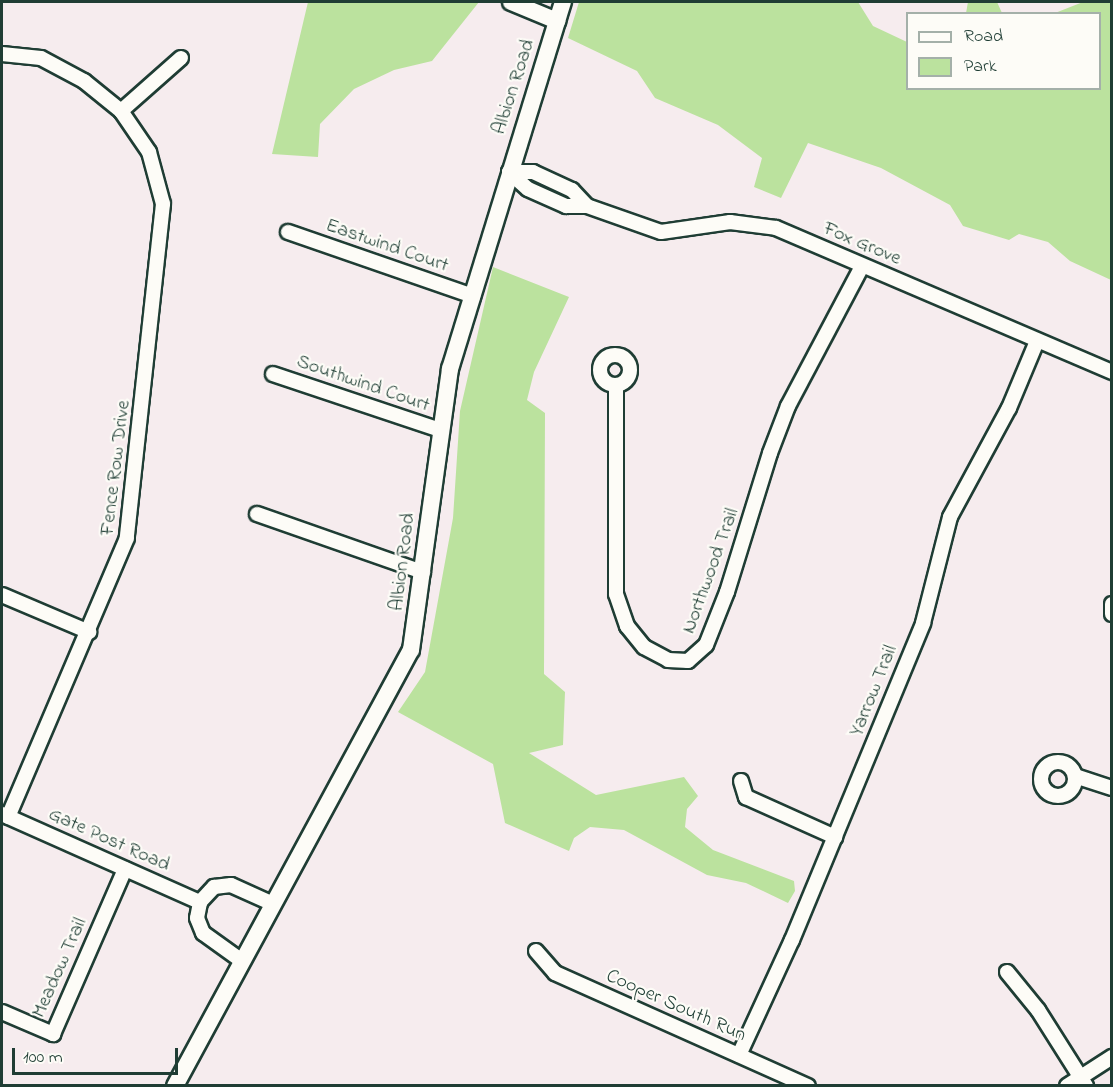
<!DOCTYPE html>
<style>
body{margin:0}
#map{position:relative;width:1113px;height:1087px;overflow:hidden;background:#f6ecee;font-family:"Indie Flower",sans-serif}
div>[style]{position:absolute}
.green>*{inset:0;background:#bbe29e}
.roads{filter:drop-shadow(2px 0 #1f3d34) drop-shadow(-2px 0 #1f3d34) drop-shadow(0 2px #1f3d34) drop-shadow(0 -2px #1f3d34)}
.minor>*{height:14px;margin:-7px;padding:0 7px;transform-origin:7px;border-radius:7px;background:#fdfcf7}
.minor>.ring{margin:-7px;padding:0;box-sizing:content-box;background:none;border:14px solid #fdfcf7;border-radius:50%}
.tertiary>*{height:16px;margin:-8px;padding:0 8px;transform-origin:8px;border-radius:8px;background:#fdfcf7}
span{translate:-50% -50%;white-space:nowrap;text-align:center;line-height:1.15;-webkit-text-stroke:4.5px #fdfcf7;paint-order:stroke}
.street-label{font-size:20px;color:#1f3d34}
.frame{position:absolute;inset:0;border:3px solid #1f3d34;pointer-events:none}
.legend{position:absolute;left:906px;top:12px;width:195px;height:78px;box-sizing:border-box;background:#fdfcf7;border:2px solid #a4b0a9;margin:0;padding:8px 10px;list-style:none;font-size:18px;color:#1f3d34}
.legend li{display:flex;align-items:center;gap:12px;height:30px}
.legend b{width:30px;border:2px solid #a4b0a9}
.scale{position:absolute;left:12px;top:1048px;width:166px;height:27px;box-sizing:border-box;border:3px solid #1f3d34;border-top:0;padding-left:8px;font-size:18px;line-height:21px;white-space:nowrap;color:#1f3d34;-webkit-text-stroke:4px #fdfcf7;paint-order:stroke}
</style>
<div id="map">
<div class="green">
<i style="clip-path:polygon(308px 2px,479px 2px,432px 61px,394px 70px,354px 89px,320px 124px,318px 157px,272px 154px)"></i>
<i style="clip-path:polygon(579px 2px,858px 2px,873px 26px,907px 42px,908px 88px,1100px 88px,1100px 14px,1055px 13px,1083px 2px,1111px 2px,1111px 280px,1070px 261px,1048px 242px,1019px 234px,1009px 240px,963px 226px,950px 205px,881px 168px,808px 143px,781px 198px,754px 187px,762px 158px,718px 125px,655px 98px,637px 71px,568px 38px)"></i>
<i style="clip-path:polygon(968px 2px,997px 2px,1002px 13px,966px 13px)"></i>
<i style="clip-path:polygon(493px 267px,569px 297px,534px 372px,527px 400px,545px 413px,544px 674px,565px 692px,563px 745px,529px 753px,596px 795px,684px 777px,698px 796px,687px 809px,685px 827px,713px 850px,794px 881px,795px 891px,788px 903px,746px 883px,707px 875px,624px 830px,590px 827px,574px 838px,569px 851px,505px 823px,493px 764px,398px 712px,425px 672px,453px 518px,460px 411px)"></i>
</div>
<div class="roads">
<div class="minor">
<i style="left:2px;top:54px;width:39px;rotate:6deg"></i>
<i style="left:41px;top:58px;width:49px;rotate:28.1deg"></i>
<i style="left:84px;top:81px;width:48px;rotate:39deg"></i>
<i style="left:121px;top:111px;width:50px;rotate:55.7deg"></i>
<i style="left:149px;top:152px;width:54px;rotate:74.9deg"></i>
<i style="left:163px;top:204px;width:336px;rotate:96.2deg"></i>
<i style="left:127px;top:538px;width:303px;rotate:113.1deg"></i>
<i style="left:121px;top:111px;width:80px;rotate:-41.5deg"></i>
<i style="left:509px;top:172px;width:25px;rotate:42deg"></i>
<i style="left:528px;top:189px;width:42px;rotate:24.1deg"></i>
<i style="left:566px;top:206px;width:21px"></i>
<i style="left:587px;top:206px;width:78px;rotate:19.4deg"></i>
<i style="left:661px;top:232px;width:70px;rotate:-8.2deg"></i>
<i style="left:730px;top:222px;width:46px;rotate:7.4deg"></i>
<i style="left:776px;top:228px;width:366px;rotate:23.2deg"></i>
<i style="left:509px;top:172px;width:24px"></i>
<i style="left:533px;top:172px;width:43px;rotate:24.8deg"></i>
<i style="left:572px;top:190px;width:22px;rotate:47deg"></i>
<i style="left:288px;top:232px;width:196px;rotate:19.1deg"></i>
<i class="ring" style="left:600px;top:355px;width:16px;height:16px"></i>
<i style="left:273px;top:374px;width:176px;rotate:18.5deg"></i>
<i style="left:616px;top:386px;width:208px;rotate:90deg"></i>
<i style="left:616px;top:594px;width:34px;rotate:71deg"></i>
<i style="left:627px;top:626px;width:27px;rotate:51deg"></i>
<i style="left:644px;top:647px;width:27px;rotate:28deg"></i>
<i style="left:668px;top:660px;width:20px;rotate:3deg"></i>
<i style="left:688px;top:661px;width:24px;rotate:-42deg"></i>
<i style="left:706px;top:645px;width:57px;rotate:-68.4deg"></i>
<i style="left:727px;top:592px;width:145px;rotate:-72.8deg"></i>
<i style="left:770px;top:453px;width:50px;rotate:-69deg"></i>
<i style="left:788px;top:406px;width:158px;rotate:-62.1deg"></i>
<i style="left:257px;top:514px;width:176px;rotate:19.3deg"></i>
<i style="left:2px;top:595px;width:95px;rotate:23deg"></i>
<i style="left:1112px;top:604px;width:10px;rotate:90deg"></i>
<i class="ring" style="left:1041px;top:762px;width:20px;height:20px"></i>
<i style="left:1075px;top:776px;width:39px;rotate:18deg"></i>
<i style="left:741px;top:781px;width:17px;rotate:73deg"></i>
<i style="left:746px;top:797px;width:98px;rotate:24.2deg"></i>
<i style="left:2px;top:814px;width:217px;rotate:24deg"></i>
<i style="left:536px;top:951px;width:29px;rotate:49deg"></i>
<i style="left:555px;top:973px;width:277px;rotate:24.1deg"></i>
<i style="left:242px;top:961px;width:48px;rotate:-144.3deg"></i>
<i style="left:203px;top:933px;width:16px;rotate:-112deg"></i>
<i style="left:197px;top:918px;width:16px;rotate:-79deg"></i>
<i style="left:200px;top:902px;width:21px;rotate:-47deg"></i>
<i style="left:214px;top:887px;width:17px;rotate:-7deg"></i>
<i style="left:231px;top:885px;width:46px;rotate:24.3deg"></i>
<i style="left:1007px;top:972px;width:49px;rotate:50.8deg"></i>
<i style="left:1038px;top:1010px;width:90px;rotate:57.7deg"></i>
<i style="left:2px;top:1012px;width:56px;rotate:23.3deg"></i>
<i style="left:53px;top:1034px;width:180px;rotate:-66.4deg"></i>
<i style="left:739px;top:1055px;width:127px;rotate:-65.3deg"></i>
<i style="left:792px;top:940px;width:343px;rotate:-67.5deg"></i>
<i style="left:923px;top:623px;width:109px;rotate:-75.7deg"></i>
<i style="left:950px;top:517px;width:124px;rotate:-61.6deg"></i>
<i style="left:1009px;top:408px;width:73px;rotate:-67.3deg"></i>
<i style="left:1067px;top:1086px;width:54px;rotate:-32.8deg"></i>
</div>
<div class="tertiary">
<i style="left:511px;top:2px;width:50px;rotate:22.4deg"></i>
<i style="left:175px;top:1086px;width:496px;rotate:-61.6deg"></i>
<i style="left:411px;top:650px;width:284px;rotate:-82.1deg"></i>
<i style="left:450px;top:369px;width:384px;rotate:-72.9deg"></i>
</div>
</div>
<div class="street-label">
<span style="left:514px;top:87px;rotate:-72deg">Albion Road</span>
<span style="left:862px;top:244px;rotate:23deg">Fox Grove</span>
<span style="left:387px;top:246px;rotate:19deg">Eastwind Court</span>
<span style="left:363px;top:384px;rotate:19deg">Southwind Court</span>
<span style="left:116px;top:468px;rotate:-83deg">Fence Row Drive</span>
<span style="left:403px;top:562px;rotate:-83deg">Albion Road</span>
<span style="left:711px;top:571px;rotate:-70deg">Northwood Trail</span>
<span style="left:874px;top:691px;rotate:-68deg">Yarrow Trail</span>
<span style="left:109px;top:840px;rotate:24deg">Gate Post Road</span>
<span style="left:60px;top:968px;rotate:-66deg">Meadow Trail</span>
<span style="left:676px;top:1006px;rotate:24deg">Cooper South Run</span>
</div>
<div class="frame"></div>
<ul class="legend">
<li><b style="height:8px;background:#fdfcf7"></b>Road</li>
<li><b style="height:16px;background:#bbe29e"></b>Park</li>
</ul>
<div class="scale">100 m</div>
</div>
